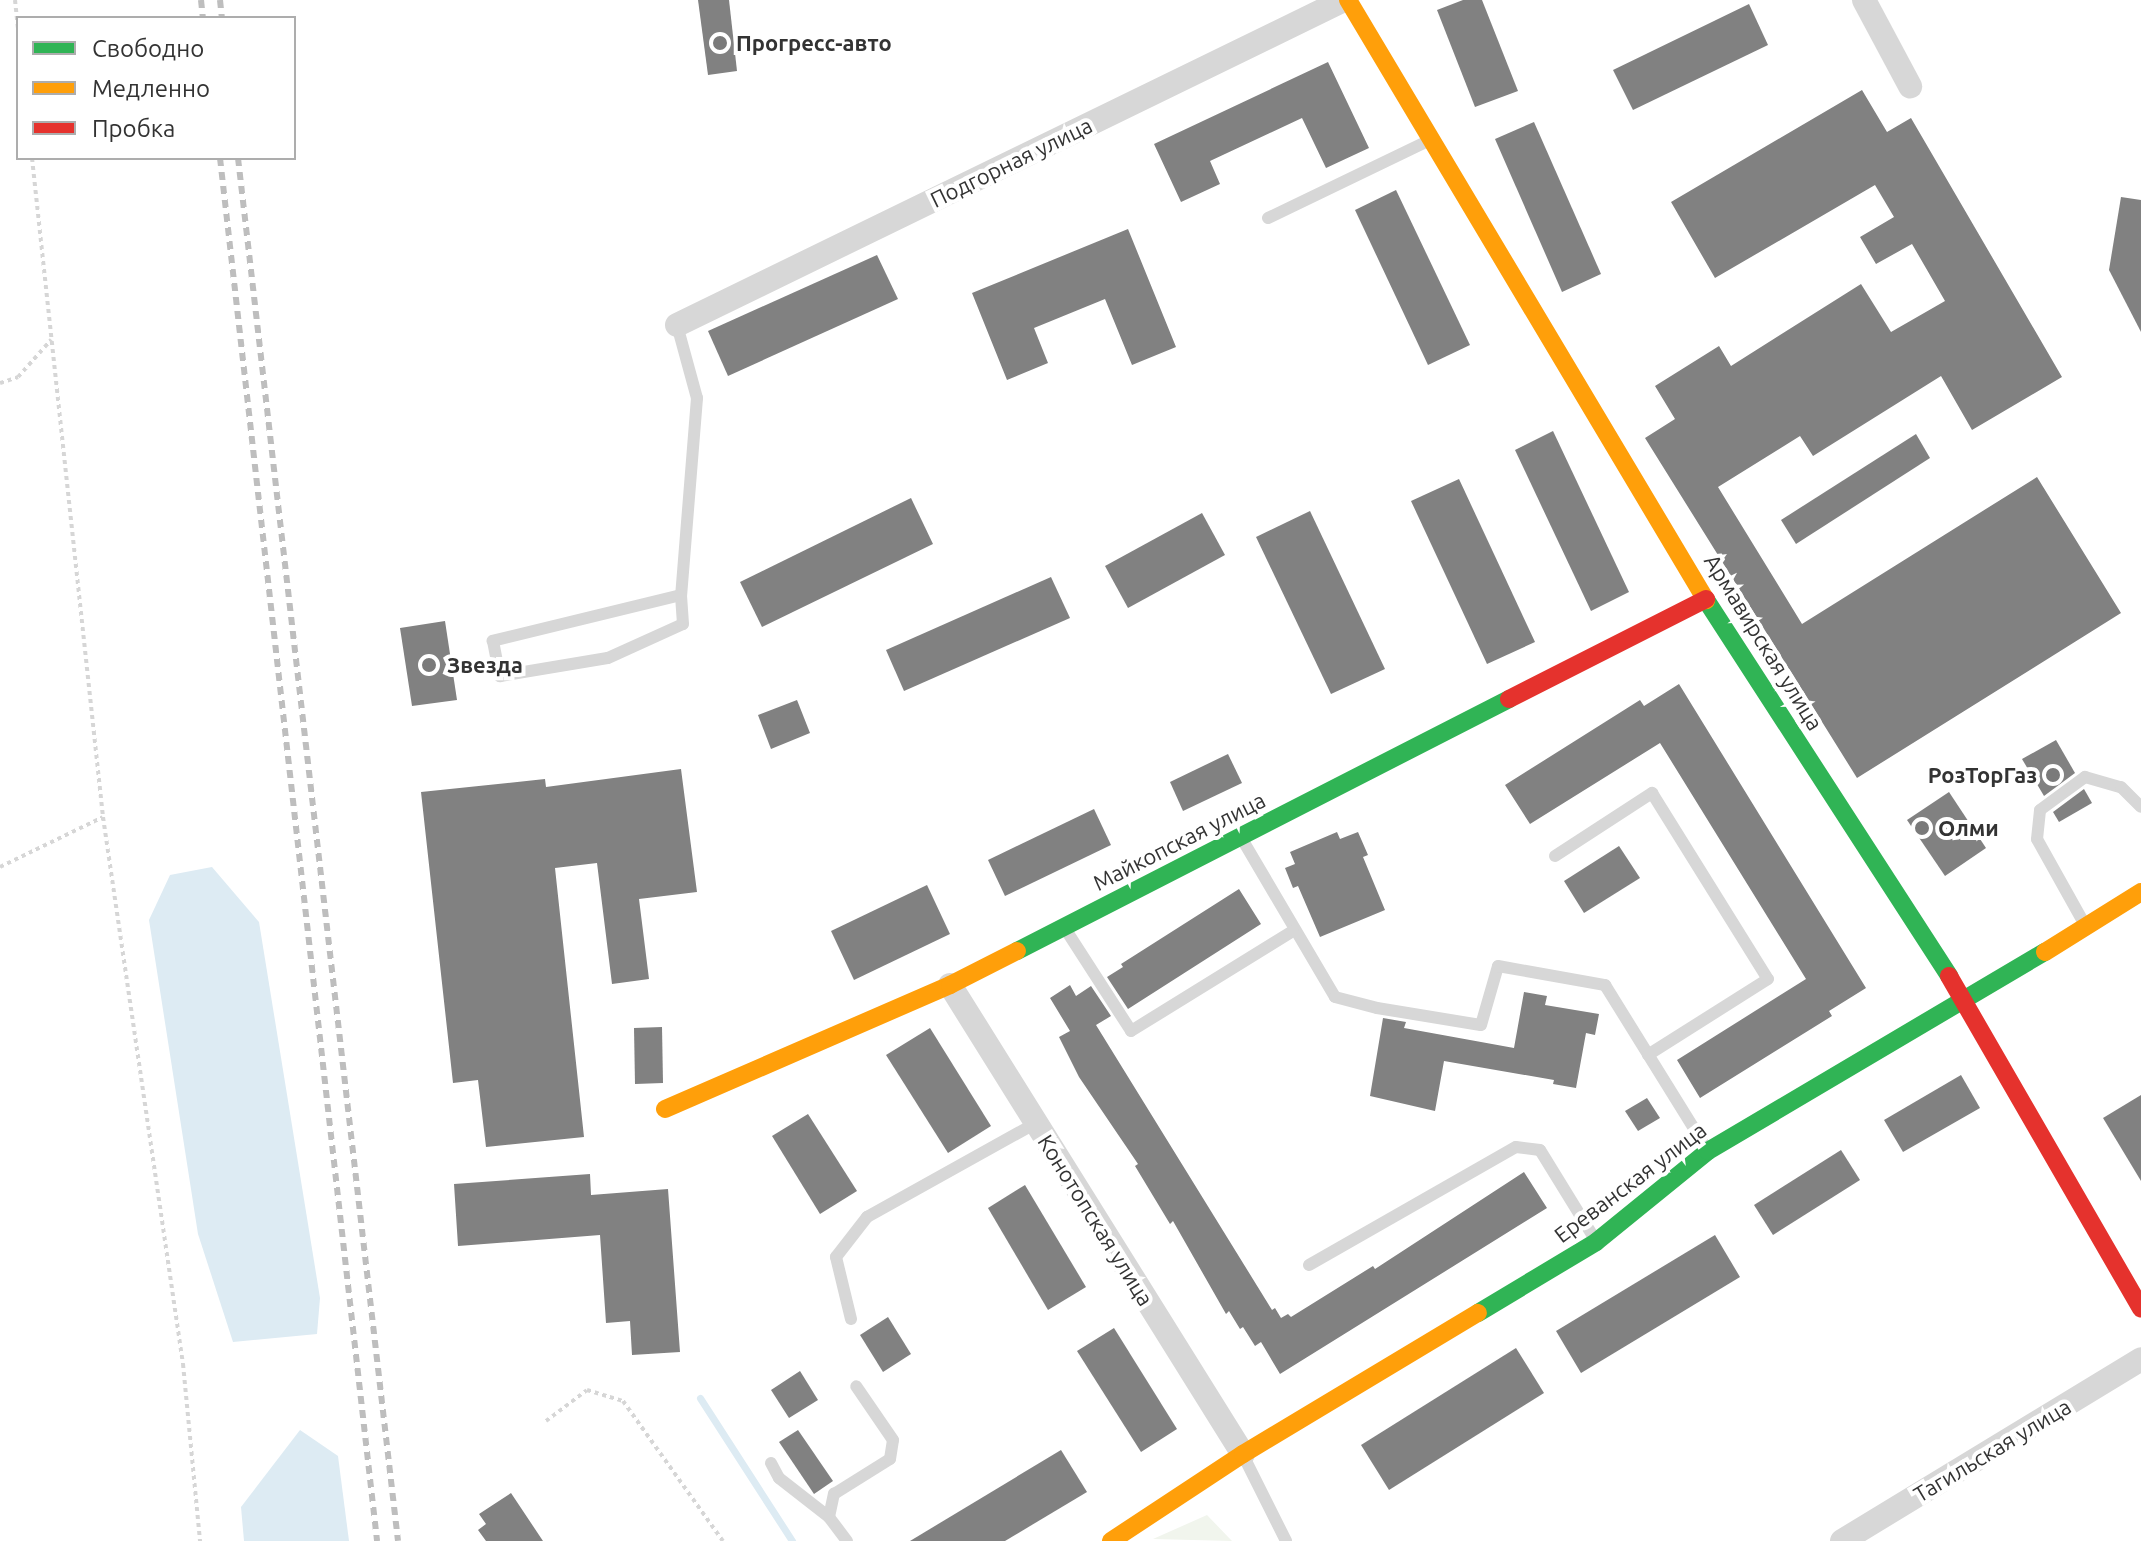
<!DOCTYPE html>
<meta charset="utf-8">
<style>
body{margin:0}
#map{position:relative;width:2141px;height:1541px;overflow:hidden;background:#fff;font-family:Ubuntu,sans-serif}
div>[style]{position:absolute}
.green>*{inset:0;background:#f1f5ed}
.water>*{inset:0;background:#ddebf3}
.stream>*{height:7px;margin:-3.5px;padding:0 3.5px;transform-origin:3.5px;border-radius:3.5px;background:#ddebf3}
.building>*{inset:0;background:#818181}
.path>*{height:4px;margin-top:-2px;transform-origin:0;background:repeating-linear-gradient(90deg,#d6d6d6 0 4px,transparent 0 8px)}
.lane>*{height:12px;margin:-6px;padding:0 6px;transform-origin:6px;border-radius:6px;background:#d7d7d7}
.street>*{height:24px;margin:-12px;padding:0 12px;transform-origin:12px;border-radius:12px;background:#d7d7d7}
.fast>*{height:18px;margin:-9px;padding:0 9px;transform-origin:9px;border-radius:9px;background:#30b455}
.slow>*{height:18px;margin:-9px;padding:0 9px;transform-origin:9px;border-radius:9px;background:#ff9f0a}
.jam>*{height:18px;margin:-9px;padding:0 9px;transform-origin:9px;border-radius:9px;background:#e5322d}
.rail>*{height:6px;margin-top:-3px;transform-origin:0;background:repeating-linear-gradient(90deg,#bebebe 0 8px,transparent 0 14px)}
.dots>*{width:22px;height:22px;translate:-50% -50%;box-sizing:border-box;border:4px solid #fff;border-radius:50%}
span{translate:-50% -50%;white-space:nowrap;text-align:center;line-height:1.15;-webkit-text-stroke:8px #fff;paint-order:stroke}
.poi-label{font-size:22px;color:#333;font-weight:700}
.left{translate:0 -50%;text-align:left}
.right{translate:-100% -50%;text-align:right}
.street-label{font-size:22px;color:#333}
.legend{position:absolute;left:16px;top:16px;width:280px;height:144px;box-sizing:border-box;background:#fff;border:2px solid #adadad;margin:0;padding:10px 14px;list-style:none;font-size:24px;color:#333}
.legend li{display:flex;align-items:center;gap:16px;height:40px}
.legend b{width:40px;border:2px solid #adadad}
</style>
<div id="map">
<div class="green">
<i style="clip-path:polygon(1207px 1515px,1232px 1541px,1153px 1539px)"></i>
</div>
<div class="water">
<i style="clip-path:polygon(212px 867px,259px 922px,320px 1298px,317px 1334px,233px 1342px,198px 1234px,149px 920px,170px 875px)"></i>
<i style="clip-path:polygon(300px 1430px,338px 1456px,349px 1541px,244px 1541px,241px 1507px)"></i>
</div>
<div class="stream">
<i style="left:700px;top:1398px;width:170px;rotate:57.2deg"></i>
</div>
<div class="building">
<i style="clip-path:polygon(698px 0,729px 0,737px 71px,708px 75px)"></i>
<i style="clip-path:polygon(1463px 0,1482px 0,1518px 91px,1475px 107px,1437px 10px)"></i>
<i style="clip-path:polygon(1749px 4px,1768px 45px,1633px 110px,1613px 70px)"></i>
<i style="clip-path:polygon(1328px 62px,1369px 148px,1326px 168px,1302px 118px,1210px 161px,1220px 184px,1181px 202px,1154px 144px)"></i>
<i style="clip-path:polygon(1862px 90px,1887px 132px,1911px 118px,2062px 377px,1972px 430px,1941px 376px,1813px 456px,1800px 436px,1718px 487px,1802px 624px,2037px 477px,2121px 613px,1857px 778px,1645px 438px,1675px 419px,1655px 386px,1719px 346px,1731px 366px,1861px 284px,1891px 332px,1945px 301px,1912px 244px,1876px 264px,1860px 237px,1894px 217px,1875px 185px,1715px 278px,1671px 202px)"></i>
<i style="clip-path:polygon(1534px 122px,1601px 274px,1562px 292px,1495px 139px)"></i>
<i style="clip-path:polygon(1396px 190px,1470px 345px,1428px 365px,1355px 210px)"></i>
<i style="clip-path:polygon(2121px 197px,2141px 200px,2141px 332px,2109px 270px)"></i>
<i style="clip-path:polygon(1128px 229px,1176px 347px,1132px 365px,1105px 299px,1034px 328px,1048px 363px,1007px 380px,972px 293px)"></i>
<i style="clip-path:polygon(877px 255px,898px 299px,728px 376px,708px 331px)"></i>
<i style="clip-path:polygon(1553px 431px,1629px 592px,1591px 611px,1515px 450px)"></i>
<i style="clip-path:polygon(1916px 434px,1930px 458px,1796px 544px,1781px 520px)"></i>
<i style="clip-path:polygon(1459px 479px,1535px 642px,1487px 664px,1411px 501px)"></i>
<i style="clip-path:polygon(911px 498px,933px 544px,762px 627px,740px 582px)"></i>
<i style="clip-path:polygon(1310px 511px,1385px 669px,1331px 694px,1256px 537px)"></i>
<i style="clip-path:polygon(1202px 513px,1225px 555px,1128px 608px,1105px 566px)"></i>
<i style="clip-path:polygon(1051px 577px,1070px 618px,904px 691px,886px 650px)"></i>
<i style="clip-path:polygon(445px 621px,457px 700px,412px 706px,400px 628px)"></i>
<i style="clip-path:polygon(1679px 684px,1866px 988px,1829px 1011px,1832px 1016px,1700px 1098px,1677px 1060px,1806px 979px,1660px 743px,1530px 824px,1505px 785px,1640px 700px,1644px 706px)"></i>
<i style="clip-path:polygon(797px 700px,810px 733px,771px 749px,758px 715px)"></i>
<i style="clip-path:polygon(2056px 740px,2075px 773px,2044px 796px,2022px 759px)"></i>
<i style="clip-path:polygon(1228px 754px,1242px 783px,1183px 811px,1170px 782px)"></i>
<i style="clip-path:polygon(681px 769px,697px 892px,639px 899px,649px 979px,612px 984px,597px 863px,555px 868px,584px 1137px,486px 1147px,478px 1080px,453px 1083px,421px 792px,545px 779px,546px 787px)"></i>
<i style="clip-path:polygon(2084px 789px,2092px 803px,2059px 822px,2053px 812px)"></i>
<i style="clip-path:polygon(1949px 792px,1986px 848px,1945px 876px,1907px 820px)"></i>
<i style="clip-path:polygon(1094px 809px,1111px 845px,1005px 896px,988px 860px)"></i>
<i style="clip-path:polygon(1337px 832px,1340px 839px,1358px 832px,1368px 855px,1363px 857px,1385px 910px,1320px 937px,1298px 886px,1293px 888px,1285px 868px,1295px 864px,1290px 852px)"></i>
<i style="clip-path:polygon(1619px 846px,1640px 878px,1584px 913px,1564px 881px)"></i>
<i style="clip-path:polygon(927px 885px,950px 934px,854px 980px,831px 931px)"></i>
<i style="clip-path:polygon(1239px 889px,1261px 924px,1128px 1009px,1107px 977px,1123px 967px,1121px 964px)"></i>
<i style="clip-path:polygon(1070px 985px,1076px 996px,1091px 986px,1111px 1016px,1096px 1025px,1272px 1310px,1275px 1308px,1281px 1318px,1288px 1314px,1291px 1317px,1373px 1266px,1375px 1269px,1524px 1172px,1547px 1208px,1280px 1374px,1261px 1342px,1255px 1346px,1243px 1327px,1240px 1329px,1229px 1311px,1226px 1314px,1173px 1221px,1170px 1224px,1135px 1166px,1138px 1164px,1079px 1077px,1059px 1037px,1070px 1031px,1050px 998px)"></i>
<i style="clip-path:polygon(1524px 992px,1547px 996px,1545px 1005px,1599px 1014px,1595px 1035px,1586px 1033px,1576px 1088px,1553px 1084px,1554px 1080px,1444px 1061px,1435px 1111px,1370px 1096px,1383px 1018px,1406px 1022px,1404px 1028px,1514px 1048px)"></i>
<i style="clip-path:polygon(662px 1027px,663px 1083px,635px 1084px,634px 1028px)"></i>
<i style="clip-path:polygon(930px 1028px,991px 1126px,948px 1153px,886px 1055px)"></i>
<i style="clip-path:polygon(1961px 1075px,1980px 1108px,1903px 1152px,1884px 1120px)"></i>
<i style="clip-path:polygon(2141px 1095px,2141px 1181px,2103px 1118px)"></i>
<i style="clip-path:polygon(1647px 1098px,1660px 1118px,1638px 1131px,1625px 1111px)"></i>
<i style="clip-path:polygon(808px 1114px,857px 1191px,820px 1214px,772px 1136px)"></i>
<i style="clip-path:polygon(1841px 1150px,1860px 1180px,1773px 1235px,1754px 1205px)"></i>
<i style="clip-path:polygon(590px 1174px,591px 1195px,668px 1189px,680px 1352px,632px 1355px,630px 1321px,606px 1323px,600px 1235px,458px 1246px,454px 1184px)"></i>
<i style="clip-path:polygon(1025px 1185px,1086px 1287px,1048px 1310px,988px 1208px)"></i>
<i style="clip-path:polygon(1715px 1235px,1740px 1277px,1581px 1373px,1556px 1331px)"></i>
<i style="clip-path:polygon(888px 1317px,911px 1354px,883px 1372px,860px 1335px)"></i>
<i style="clip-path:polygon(1114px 1328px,1177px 1429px,1141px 1452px,1077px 1351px)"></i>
<i style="clip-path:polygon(1516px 1348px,1544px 1393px,1389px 1490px,1361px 1445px)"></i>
<i style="clip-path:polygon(800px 1371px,818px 1400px,789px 1418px,771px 1390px)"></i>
<i style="clip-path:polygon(798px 1430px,833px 1481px,814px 1494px,779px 1442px)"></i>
<i style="clip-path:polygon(1061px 1450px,1087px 1492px,1005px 1541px,910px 1541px)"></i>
<i style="clip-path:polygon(511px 1493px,543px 1541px,486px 1541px,478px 1530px,486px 1524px,479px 1514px)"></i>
</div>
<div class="path">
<i style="left:15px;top:0;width:31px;rotate:84deg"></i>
<i style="left:32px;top:158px;width:663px;rotate:83.85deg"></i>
<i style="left:103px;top:817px;width:553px;rotate:81.68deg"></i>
<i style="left:183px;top:1364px;width:178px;rotate:84.5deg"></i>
<i style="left:0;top:383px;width:19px;rotate:-18deg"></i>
<i style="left:18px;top:377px;width:50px;rotate:-48.3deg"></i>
<i style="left:0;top:867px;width:114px;rotate:-25.9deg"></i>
<i style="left:546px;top:1421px;width:51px;rotate:-37.1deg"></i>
<i style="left:587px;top:1390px;width:38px;rotate:17deg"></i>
<i style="left:623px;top:1401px;width:172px;rotate:54.5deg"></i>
</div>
<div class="lane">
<i style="left:1268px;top:218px;width:180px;rotate:-25.7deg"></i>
<i style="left:677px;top:325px;width:76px;rotate:74.7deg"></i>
<i style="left:697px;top:398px;width:198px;rotate:94.6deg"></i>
<i style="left:681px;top:595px;width:194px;rotate:166.3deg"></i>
<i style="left:493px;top:641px;width:36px;rotate:79deg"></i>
<i style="left:500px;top:676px;width:109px;rotate:-9.5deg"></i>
<i style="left:608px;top:658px;width:82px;rotate:-24.4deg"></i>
<i style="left:683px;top:624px;width:29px;rotate:-94deg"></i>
<i style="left:1242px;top:839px;width:183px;rotate:59.5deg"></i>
<i style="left:1335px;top:997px;width:43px;rotate:14.7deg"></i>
<i style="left:1377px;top:1008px;width:105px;rotate:9.3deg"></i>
<i style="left:1481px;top:1025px;width:61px;rotate:-73.9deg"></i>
<i style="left:1498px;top:966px;width:109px;rotate:10.1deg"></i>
<i style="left:1605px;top:985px;width:192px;rotate:58.2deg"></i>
<i style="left:1555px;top:856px;width:116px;rotate:-33deg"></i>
<i style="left:1652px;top:793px;width:219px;rotate:58.1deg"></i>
<i style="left:1768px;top:979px;width:142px;rotate:147.7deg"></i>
<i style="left:2085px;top:925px;width:98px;rotate:-119.2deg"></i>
<i style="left:2037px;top:839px;width:29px;rotate:-84deg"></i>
<i style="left:2040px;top:810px;width:56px;rotate:-36.3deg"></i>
<i style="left:2085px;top:777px;width:37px;rotate:16deg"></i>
<i style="left:2121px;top:787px;width:28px;rotate:45deg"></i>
<i style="left:1066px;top:930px;width:120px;rotate:57.2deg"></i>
<i style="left:1131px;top:1031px;width:190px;rotate:-31.7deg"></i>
<i style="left:1309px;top:1265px;width:238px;rotate:-29.7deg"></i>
<i style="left:1516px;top:1147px;width:24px;rotate:7deg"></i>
<i style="left:1540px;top:1150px;width:107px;rotate:58.4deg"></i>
<i style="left:851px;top:1319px;width:64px;rotate:-103.6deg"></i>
<i style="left:836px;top:1257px;width:51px;rotate:-52.2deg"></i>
<i style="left:867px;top:1217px;width:193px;rotate:-29.1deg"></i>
<i style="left:1244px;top:1457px;width:94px;rotate:63.4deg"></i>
<i style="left:771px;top:1463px;width:17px;rotate:62deg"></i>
<i style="left:779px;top:1478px;width:63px;rotate:38deg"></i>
<i style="left:847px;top:1541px;width:30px;rotate:-127deg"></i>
<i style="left:829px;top:1517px;width:24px;rotate:-78deg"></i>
<i style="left:834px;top:1494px;width:66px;rotate:-32deg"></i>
<i style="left:890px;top:1459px;width:19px;rotate:-81deg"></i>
<i style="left:893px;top:1440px;width:65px;rotate:-124.4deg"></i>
</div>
<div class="street">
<i style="left:1864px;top:0;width:98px;rotate:61.9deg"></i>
<i style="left:677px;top:325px;width:742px;rotate:-25.98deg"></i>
<i style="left:950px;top:985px;width:553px;rotate:58.01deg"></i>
<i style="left:1842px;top:1541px;width:350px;rotate:-31.3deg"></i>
</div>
<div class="fast">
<i style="left:1706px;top:600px;width:448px;rotate:57.1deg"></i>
<i style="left:1017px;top:951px;width:553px;rotate:-27.12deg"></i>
<i style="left:1478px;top:1313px;width:138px;rotate:-31deg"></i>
<i style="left:1596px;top:1242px;width:144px;rotate:-39.1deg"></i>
<i style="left:1708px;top:1151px;width:391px;rotate:-30.6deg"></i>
</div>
<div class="slow">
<i style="left:1348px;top:0;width:699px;rotate:59.18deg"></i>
<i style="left:2045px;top:952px;width:113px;rotate:-32deg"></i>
<i style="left:665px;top:1109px;width:311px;rotate:-23.5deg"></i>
<i style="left:950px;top:985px;width:75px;rotate:-26.9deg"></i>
<i style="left:1111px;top:1541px;width:158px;rotate:-33.4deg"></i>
<i style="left:1243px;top:1454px;width:274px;rotate:-31deg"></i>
</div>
<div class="jam">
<i style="left:1509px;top:699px;width:221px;rotate:-26.9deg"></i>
<i style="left:1949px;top:976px;width:384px;rotate:60deg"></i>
</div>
<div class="rail">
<i style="left:201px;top:0;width:18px;rotate:84deg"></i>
<i style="left:220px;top:0;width:18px;rotate:84deg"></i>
<i style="left:220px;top:158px;width:1392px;rotate:83.52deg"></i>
<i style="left:238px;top:158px;width:1392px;rotate:83.4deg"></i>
</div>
<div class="dots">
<i style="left:720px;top:43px;background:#7a7a7a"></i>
<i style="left:429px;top:665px;background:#7a7a7a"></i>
<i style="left:2053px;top:775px;background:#7a7a7a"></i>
<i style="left:1922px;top:828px;background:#7a7a7a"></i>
</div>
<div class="poi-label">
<span class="left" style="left:736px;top:43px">Прогресс-авто</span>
<span class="left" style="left:447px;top:665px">Звезда</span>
<span class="right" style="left:2037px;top:775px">РозТорГаз</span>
<span class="left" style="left:1938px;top:828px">Олми</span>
</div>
<div class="street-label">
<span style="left:1011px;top:162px;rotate:-26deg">Подгорная улица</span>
<span style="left:1764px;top:642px;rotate:58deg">Армавирская улица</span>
<span style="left:1179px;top:841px;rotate:-27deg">Майкопская улица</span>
<span style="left:1630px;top:1182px;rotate:-37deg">Ереванская улица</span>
<span style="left:1096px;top:1220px;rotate:58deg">Конотопская улица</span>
<span style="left:1992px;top:1450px;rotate:-31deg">Тагильская улица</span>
</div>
<ul class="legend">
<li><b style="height:10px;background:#30b455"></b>Свободно</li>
<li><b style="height:10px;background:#ff9f0a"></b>Медленно</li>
<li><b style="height:10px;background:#e5322d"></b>Пробка</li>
</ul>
</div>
